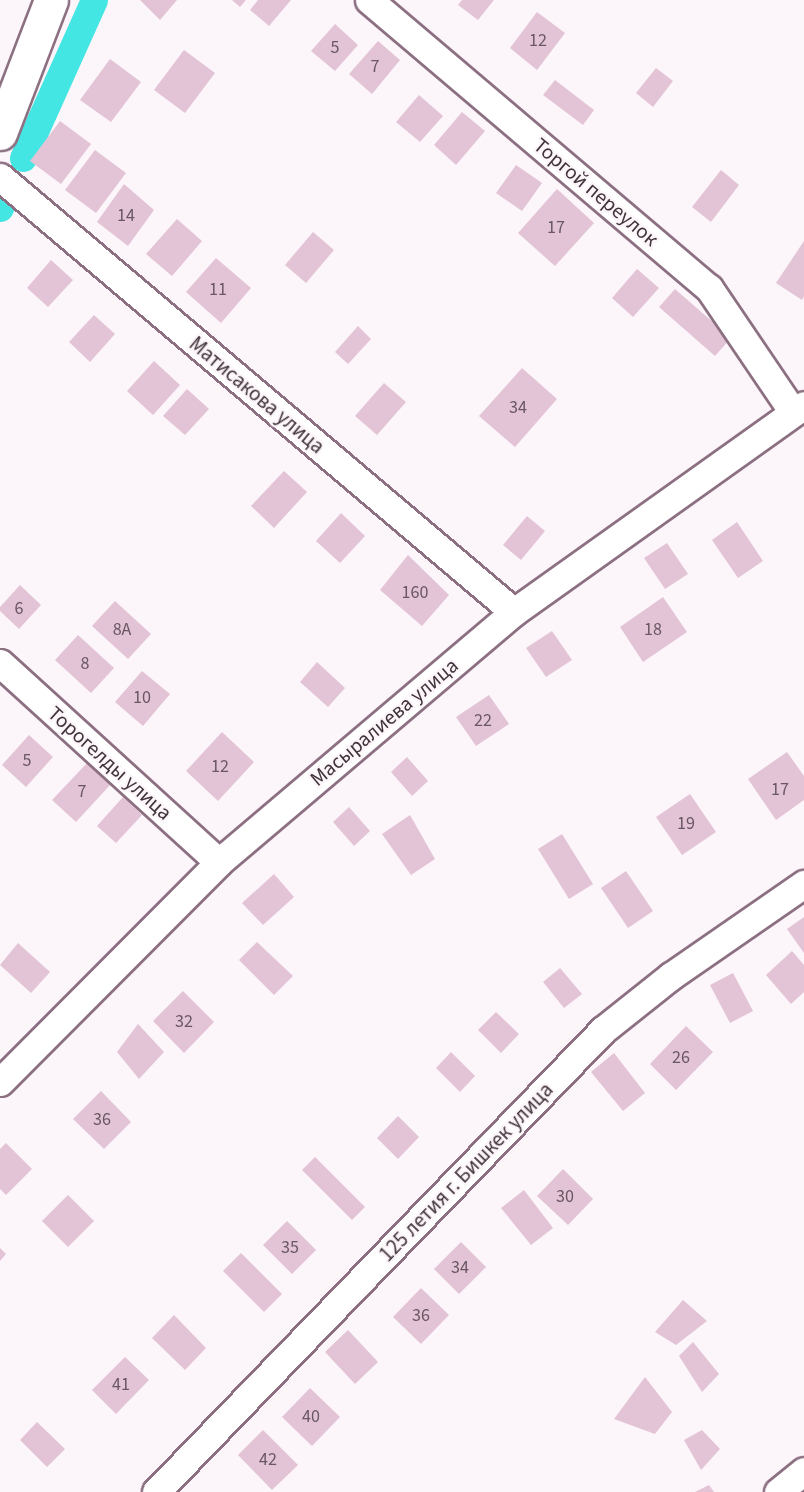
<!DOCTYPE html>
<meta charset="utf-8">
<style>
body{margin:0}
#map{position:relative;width:804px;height:1492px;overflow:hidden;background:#fcf5f9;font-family:"Source Sans 3",sans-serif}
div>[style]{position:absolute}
.canal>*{height:27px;margin:-13.5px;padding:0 13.5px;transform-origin:13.5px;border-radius:13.5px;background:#44e6e3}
.building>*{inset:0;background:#e3c4d7}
.roads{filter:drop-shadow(2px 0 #8c7082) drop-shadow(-2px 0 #8c7082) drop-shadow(0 2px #8c7082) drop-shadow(0 -2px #8c7082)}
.street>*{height:27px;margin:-13.5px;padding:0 13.5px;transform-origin:13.5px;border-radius:13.5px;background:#fff}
.secondary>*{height:33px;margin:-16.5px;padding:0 16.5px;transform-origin:16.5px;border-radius:16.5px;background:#fff}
span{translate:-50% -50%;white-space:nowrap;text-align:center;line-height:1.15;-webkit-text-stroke:4.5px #fcf5f9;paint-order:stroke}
.number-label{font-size:18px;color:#695762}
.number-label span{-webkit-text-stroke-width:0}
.street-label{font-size:21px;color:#40333b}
</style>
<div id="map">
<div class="canal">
<i style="left:23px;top:158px;width:173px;rotate:-65.8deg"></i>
<i style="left:0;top:208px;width:8px;rotate:-67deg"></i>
</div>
<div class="building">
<i style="clip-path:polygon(140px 0,177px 0,160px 20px)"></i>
<i style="clip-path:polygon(232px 0,246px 0,240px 7px)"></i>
<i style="clip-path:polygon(258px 0,291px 0,269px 26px,250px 10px)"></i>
<i style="clip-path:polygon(462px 0,494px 0,478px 20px,458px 5px)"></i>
<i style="clip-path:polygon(537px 12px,565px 33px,537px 70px,510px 48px)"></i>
<i style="clip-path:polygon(335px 24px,358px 45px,335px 71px,311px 51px)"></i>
<i style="clip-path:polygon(378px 41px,400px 60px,372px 94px,349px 74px)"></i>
<i style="clip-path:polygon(184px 50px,215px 73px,185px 113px,154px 90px)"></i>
<i style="clip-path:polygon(110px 59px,141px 82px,111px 122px,80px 100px)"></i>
<i style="clip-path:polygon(656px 68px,673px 81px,653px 107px,636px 93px)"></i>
<i style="clip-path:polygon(555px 80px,594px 110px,583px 125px,543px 95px)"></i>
<i style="clip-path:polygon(419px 95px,443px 116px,420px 142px,396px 122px)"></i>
<i style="clip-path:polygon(462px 112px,485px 131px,456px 165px,434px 145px)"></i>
<i style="clip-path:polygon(60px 121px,91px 144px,61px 184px,30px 161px)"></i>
<i style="clip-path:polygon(95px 150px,126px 173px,96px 213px,65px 190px)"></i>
<i style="clip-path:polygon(516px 165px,542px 183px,522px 211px,496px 193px)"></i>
<i style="clip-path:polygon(721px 170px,739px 185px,711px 222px,692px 207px)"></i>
<i style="clip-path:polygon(124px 184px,154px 210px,128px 246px,97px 222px)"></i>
<i style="clip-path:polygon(557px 189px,594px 223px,555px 266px,518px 233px)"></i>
<i style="clip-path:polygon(177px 219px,202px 241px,172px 276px,146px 254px)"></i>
<i style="clip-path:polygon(313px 232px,334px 250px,306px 283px,285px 265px)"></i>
<i style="clip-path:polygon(804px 241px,804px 296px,802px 300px,776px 283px)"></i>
<i style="clip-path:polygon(216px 258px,251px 288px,221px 323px,186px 292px)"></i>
<i style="clip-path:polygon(51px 260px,73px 280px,48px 307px,27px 288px)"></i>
<i style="clip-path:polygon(637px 269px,659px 288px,633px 317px,612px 298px)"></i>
<i style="clip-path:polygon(675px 289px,731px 338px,715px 356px,659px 307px)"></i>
<i style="clip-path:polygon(94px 315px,115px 334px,90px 362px,69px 342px)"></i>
<i style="clip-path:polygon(358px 326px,371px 339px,348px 364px,335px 352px)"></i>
<i style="clip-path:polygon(154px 361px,180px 385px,153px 415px,127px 391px)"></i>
<i style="clip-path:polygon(522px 368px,557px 399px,515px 447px,479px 416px)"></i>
<i style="clip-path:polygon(384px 383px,406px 402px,377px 435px,355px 416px)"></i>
<i style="clip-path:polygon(187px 389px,209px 409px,185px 435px,163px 416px)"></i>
<i style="clip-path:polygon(284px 471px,307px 492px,274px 528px,251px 506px)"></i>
<i style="clip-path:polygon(341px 513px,365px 536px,340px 563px,316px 541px)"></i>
<i style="clip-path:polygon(527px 516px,545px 531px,521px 560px,503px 545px)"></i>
<i style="clip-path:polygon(737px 522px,763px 561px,738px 578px,712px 540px)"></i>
<i style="clip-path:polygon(667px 543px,688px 574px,665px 589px,644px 558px)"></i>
<i style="clip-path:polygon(408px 555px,449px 595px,422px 626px,380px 590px)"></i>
<i style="clip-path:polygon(20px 585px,41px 605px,19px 629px,0 611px,0 607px)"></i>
<i style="clip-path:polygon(663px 597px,687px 632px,643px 662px,620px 627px)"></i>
<i style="clip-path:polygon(115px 601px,151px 634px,128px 659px,92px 626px)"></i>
<i style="clip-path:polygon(552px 631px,572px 660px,546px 677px,526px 648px)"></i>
<i style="clip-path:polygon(78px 635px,114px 668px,91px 693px,55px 660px)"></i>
<i style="clip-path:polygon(317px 662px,345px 688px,328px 707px,300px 682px)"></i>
<i style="clip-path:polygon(142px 671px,170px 694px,143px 726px,115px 702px)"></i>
<i style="clip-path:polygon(489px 695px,509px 724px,476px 746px,456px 717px)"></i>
<i style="clip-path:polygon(222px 732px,254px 762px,218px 801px,186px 771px)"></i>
<i style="clip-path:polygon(29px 735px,53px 757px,26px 787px,2px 765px)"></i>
<i style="clip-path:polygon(787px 752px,804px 776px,804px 800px,776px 820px,748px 779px)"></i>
<i style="clip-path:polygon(407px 757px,428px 781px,412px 796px,391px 772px)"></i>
<i style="clip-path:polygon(88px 762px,111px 784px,76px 822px,52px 800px)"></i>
<i style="clip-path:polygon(690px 794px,716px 832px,682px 855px,656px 817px)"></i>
<i style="clip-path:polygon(123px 797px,142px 815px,116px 843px,97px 826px)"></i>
<i style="clip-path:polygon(349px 807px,370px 831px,354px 846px,333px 822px)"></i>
<i style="clip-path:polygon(410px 815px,435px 859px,411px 875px,382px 834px)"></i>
<i style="clip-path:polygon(562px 834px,593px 884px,569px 899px,538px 849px)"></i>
<i style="clip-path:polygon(626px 871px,653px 911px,628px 928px,601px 888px)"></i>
<i style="clip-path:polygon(274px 874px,294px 897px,263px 925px,242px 903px)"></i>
<i style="clip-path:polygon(804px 917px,804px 953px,787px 929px)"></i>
<i style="clip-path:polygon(257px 942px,293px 976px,274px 995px,239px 960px)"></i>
<i style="clip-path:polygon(18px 943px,50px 972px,31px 993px,0 965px)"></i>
<i style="clip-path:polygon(792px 951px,804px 965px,804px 992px,791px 1004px,766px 975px)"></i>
<i style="clip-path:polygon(560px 968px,582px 994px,564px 1008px,543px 982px)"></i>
<i style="clip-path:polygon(733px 973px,753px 1011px,730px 1023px,710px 985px)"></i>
<i style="clip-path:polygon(183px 991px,214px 1022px,184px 1053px,153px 1021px)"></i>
<i style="clip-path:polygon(496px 1012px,519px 1034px,501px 1053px,478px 1030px)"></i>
<i style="clip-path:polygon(138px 1024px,164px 1052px,139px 1079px,117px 1052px)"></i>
<i style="clip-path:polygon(686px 1026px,713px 1052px,676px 1090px,650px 1064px)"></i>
<i style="clip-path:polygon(451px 1052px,475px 1076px,460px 1092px,436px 1068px)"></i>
<i style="clip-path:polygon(614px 1053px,645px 1093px,623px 1111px,591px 1072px)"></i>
<i style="clip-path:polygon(101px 1091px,131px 1122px,104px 1149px,73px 1119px)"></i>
<i style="clip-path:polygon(398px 1116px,419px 1137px,398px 1159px,377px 1138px)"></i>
<i style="clip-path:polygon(6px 1143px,32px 1169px,6px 1195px,0 1189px,0 1149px)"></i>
<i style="clip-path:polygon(315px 1157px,365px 1207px,352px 1220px,302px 1170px)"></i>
<i style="clip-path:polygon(563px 1169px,593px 1199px,568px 1225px,537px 1196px)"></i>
<i style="clip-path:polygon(524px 1190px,553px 1228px,531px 1245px,501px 1208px)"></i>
<i style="clip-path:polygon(68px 1195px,94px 1221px,68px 1247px,42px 1221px)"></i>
<i style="clip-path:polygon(287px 1221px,316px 1250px,292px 1274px,263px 1245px)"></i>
<i style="clip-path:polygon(461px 1242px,486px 1267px,459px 1294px,434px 1269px)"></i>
<i style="clip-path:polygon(0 1248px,6px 1254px,0 1261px)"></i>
<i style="clip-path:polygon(241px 1253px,282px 1294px,264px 1312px,223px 1271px)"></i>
<i style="clip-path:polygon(421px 1288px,449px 1315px,421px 1344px,393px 1317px)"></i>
<i style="clip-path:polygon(683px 1300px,707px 1321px,676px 1345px,655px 1332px)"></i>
<i style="clip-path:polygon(174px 1315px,206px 1348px,185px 1370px,152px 1338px)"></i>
<i style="clip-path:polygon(348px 1330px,378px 1362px,355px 1384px,325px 1352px)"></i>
<i style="clip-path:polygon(693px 1342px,719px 1374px,702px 1392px,679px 1356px)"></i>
<i style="clip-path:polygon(125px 1357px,149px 1380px,116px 1414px,92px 1390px)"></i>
<i style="clip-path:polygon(645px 1377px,672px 1412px,655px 1434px,614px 1419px)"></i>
<i style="clip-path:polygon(310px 1388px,340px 1417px,312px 1446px,282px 1417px)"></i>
<i style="clip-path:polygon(37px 1422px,65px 1449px,47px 1467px,20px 1440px)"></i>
<i style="clip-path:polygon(263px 1430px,298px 1465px,272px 1490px,238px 1455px)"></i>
<i style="clip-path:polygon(702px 1430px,720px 1449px,701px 1470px,684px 1440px)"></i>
<i style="clip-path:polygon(709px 1485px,714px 1492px,695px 1492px)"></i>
</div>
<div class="roads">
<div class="street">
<i style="left:369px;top:0;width:446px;rotate:40.3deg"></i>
<i style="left:709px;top:288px;width:150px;rotate:55.9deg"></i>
<i style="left:0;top:177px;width:673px;rotate:40.24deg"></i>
<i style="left:0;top:663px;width:296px;rotate:42.3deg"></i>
<i style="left:0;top:1082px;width:310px;rotate:-45.1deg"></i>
<i style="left:219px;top:862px;width:387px;rotate:-40.3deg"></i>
<i style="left:514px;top:612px;width:356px;rotate:-35.5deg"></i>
<i style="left:156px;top:1492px;width:643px;rotate:-45.95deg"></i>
<i style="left:603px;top:1030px;width:87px;rotate:-38.5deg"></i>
<i style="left:671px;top:976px;width:162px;rotate:-34.7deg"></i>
<i style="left:778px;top:1492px;width:33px;rotate:-39deg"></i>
</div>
<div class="secondary">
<i style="left:0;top:133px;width:142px;rotate:-69deg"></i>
</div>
</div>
<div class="number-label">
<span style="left:538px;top:41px">12</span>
<span style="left:335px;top:48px">5</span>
<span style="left:375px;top:67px">7</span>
<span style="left:126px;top:216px">14</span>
<span style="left:556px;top:228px">17</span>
<span style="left:218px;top:290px">11</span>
<span style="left:518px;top:408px">34</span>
<span style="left:415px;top:593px">160</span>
<span style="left:19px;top:609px">6</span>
<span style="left:122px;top:630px">8А</span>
<span style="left:653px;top:630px">18</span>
<span style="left:85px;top:664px">8</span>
<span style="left:142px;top:698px">10</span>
<span style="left:483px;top:721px">22</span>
<span style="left:27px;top:761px">5</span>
<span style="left:220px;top:767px">12</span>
<span style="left:780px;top:790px">17</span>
<span style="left:82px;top:792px">7</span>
<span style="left:686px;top:824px">19</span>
<span style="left:184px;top:1022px">32</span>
<span style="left:681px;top:1058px">26</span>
<span style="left:102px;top:1120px">36</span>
<span style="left:565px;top:1197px">30</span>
<span style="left:290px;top:1248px">35</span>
<span style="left:460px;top:1268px">34</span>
<span style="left:421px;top:1316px">36</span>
<span style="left:121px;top:1385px">41</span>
<span style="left:311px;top:1417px">40</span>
<span style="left:268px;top:1460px">42</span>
</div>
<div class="street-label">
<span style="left:596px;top:192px;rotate:40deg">Торгой переулок</span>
<span style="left:257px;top:395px;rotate:40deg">Матисакова улица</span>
<span style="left:384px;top:722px;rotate:-40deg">Масыралиева улица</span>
<span style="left:110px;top:763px;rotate:42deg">Торогелды улица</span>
<span style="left:466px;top:1172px;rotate:-46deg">125 летия г. Бишкек улица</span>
</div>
</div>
